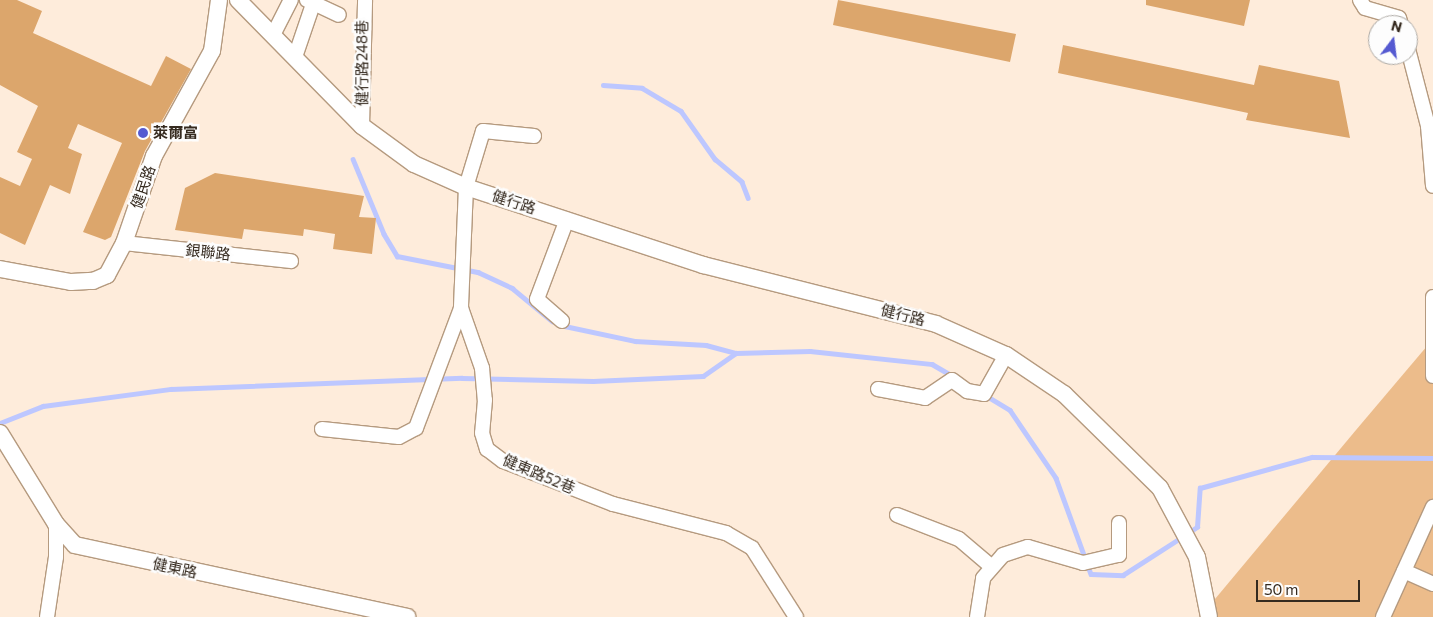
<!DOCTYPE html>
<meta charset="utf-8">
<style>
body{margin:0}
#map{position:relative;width:1433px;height:617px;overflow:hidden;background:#feecdb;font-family:Commissioner,"Noto Sans TC",sans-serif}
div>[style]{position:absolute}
.green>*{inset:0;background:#ecbc8b}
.stream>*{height:4.5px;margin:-2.25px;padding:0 2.25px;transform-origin:2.25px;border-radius:2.25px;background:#bdc7ff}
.building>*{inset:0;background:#dca66c}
.roads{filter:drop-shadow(1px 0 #b59a7f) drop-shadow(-1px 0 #b59a7f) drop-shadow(0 1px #b59a7f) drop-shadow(0 -1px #b59a7f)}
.minor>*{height:14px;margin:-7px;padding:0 7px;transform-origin:7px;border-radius:7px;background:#fff}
.tertiary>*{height:16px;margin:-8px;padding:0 8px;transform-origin:8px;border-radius:8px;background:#fff}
.dots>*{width:14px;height:14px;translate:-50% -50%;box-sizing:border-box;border:2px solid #fdfdfd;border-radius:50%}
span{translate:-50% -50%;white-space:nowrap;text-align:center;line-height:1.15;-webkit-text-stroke:5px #fdfdfd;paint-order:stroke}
.street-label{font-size:15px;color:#352a1f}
.poi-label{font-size:15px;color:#352a1f;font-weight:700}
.left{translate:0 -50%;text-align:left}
.north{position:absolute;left:1368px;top:15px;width:50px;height:50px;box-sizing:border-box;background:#fdfdfd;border:1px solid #ada9a4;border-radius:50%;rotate:15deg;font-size:14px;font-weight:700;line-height:20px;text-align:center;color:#352a1f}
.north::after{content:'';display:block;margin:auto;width:18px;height:22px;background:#555ad1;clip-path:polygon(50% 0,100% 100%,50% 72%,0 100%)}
.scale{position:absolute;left:1256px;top:580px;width:104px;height:22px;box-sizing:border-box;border:2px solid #352a1f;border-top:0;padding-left:6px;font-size:15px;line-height:18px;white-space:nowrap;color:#352a1f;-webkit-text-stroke:4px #fdfdfd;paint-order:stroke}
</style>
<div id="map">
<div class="green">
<i style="clip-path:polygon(1433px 339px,1433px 617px,1200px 617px,1356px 430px)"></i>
</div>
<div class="stream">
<i style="left:603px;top:85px;width:39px;rotate:4deg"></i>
<i style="left:642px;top:88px;width:45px;rotate:30.5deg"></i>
<i style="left:681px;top:111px;width:59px;rotate:54.7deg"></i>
<i style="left:715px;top:159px;width:35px;rotate:40deg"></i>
<i style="left:742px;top:182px;width:17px;rotate:69deg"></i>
<i style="left:353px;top:159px;width:81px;rotate:67.5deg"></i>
<i style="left:384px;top:234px;width:26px;rotate:59deg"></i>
<i style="left:397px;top:256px;width:83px;rotate:11.2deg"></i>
<i style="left:478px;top:272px;width:38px;rotate:25deg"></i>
<i style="left:512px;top:288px;width:52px;rotate:39.5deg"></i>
<i style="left:560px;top:325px;width:77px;rotate:12deg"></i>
<i style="left:635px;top:341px;width:71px;rotate:3.2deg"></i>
<i style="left:706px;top:345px;width:31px;rotate:15deg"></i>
<i style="left:985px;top:395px;width:29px;rotate:31deg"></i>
<i style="left:1010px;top:410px;width:82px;rotate:55.9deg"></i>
<i style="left:1056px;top:478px;width:102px;rotate:70deg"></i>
<i style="left:1091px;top:574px;width:32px;rotate:2deg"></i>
<i style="left:1123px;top:575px;width:70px;rotate:-32.8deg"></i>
<i style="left:0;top:423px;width:46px;rotate:-21.6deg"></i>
<i style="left:43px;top:406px;width:129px;rotate:-7.6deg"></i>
<i style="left:171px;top:389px;width:291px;rotate:-2.2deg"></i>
<i style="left:462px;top:378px;width:131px;rotate:1.3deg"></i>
<i style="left:593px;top:381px;width:110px;rotate:-2.6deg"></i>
<i style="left:703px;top:376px;width:40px;rotate:-34.9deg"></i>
<i style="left:736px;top:353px;width:74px;rotate:-1.5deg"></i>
<i style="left:810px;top:351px;width:123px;rotate:6.1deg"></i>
<i style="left:932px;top:364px;width:24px;rotate:30deg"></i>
<i style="left:1188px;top:533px;width:11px;rotate:-34deg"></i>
<i style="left:1197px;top:527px;width:39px;rotate:-86deg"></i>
<i style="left:1200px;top:488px;width:116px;rotate:-15.5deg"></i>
<i style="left:1312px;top:457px;width:121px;rotate:0.5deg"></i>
</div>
<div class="building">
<i style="clip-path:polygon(0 0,17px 0,42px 11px,33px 33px,151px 86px,166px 56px,191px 69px,145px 151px,111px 237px,105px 240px,83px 232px,122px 143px,78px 124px,68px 148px,82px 154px,70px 194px,50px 185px,25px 245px,0 233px,0 177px,20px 186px,32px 159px,17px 152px,38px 106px,0 85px)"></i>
<i style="clip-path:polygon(838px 0,1016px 34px,1010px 62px,833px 25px)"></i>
<i style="clip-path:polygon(1146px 0,1250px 0,1244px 26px,1146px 5px)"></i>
<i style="clip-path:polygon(1063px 45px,1254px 85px,1259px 65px,1339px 81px,1350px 138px,1246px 120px,1248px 113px,1058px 73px)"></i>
<i style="clip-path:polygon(215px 173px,364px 196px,359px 217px,376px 218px,372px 254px,333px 249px,335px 234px,304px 229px,303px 236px,244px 229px,242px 239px,175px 230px,185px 188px)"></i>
</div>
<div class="roads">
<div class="minor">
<i style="left:307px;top:0;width:35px;rotate:25deg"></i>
<i style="left:1360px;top:0;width:9px;rotate:58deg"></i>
<i style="left:1365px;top:8px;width:35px;rotate:16deg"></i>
<i style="left:1399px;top:18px;width:7px;rotate:74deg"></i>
<i style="left:273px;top:35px;width:39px;rotate:-63deg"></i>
<i style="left:1408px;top:49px;width:80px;rotate:75.4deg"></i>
<i style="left:1428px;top:126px;width:60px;rotate:85.2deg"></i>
<i style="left:295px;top:57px;width:56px;rotate:-71.2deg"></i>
<i style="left:362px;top:126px;width:126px;rotate:-88.6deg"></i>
<i style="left:534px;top:136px;width:51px;rotate:-174.4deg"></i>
<i style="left:483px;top:131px;width:59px;rotate:106.9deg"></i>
<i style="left:466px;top:187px;width:121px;rotate:92.4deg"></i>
<i style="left:461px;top:308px;width:64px;rotate:70.7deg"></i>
<i style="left:482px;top:368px;width:32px;rotate:85deg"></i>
<i style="left:485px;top:400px;width:33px;rotate:95deg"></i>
<i style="left:482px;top:433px;width:17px;rotate:73deg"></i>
<i style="left:487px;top:449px;width:20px;rotate:37deg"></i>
<i style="left:503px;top:461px;width:118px;rotate:21.4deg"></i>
<i style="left:613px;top:504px;width:117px;rotate:14.4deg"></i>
<i style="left:726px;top:533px;width:30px;rotate:30deg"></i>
<i style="left:752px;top:548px;width:82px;rotate:57.5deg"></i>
<i style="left:124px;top:243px;width:168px;rotate:6.2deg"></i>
<i style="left:1433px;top:297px;width:79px;rotate:90deg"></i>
<i style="left:562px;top:321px;width:33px;rotate:-139deg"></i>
<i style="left:537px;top:299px;width:85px;rotate:-69.4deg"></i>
<i style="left:878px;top:389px;width:48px;rotate:10.8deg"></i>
<i style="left:925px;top:398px;width:32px;rotate:-34deg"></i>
<i style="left:952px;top:380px;width:19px;rotate:36deg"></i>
<i style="left:967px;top:391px;width:17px;rotate:10deg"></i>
<i style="left:984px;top:394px;width:45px;rotate:-60.6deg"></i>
<i style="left:322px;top:429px;width:77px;rotate:5.9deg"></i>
<i style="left:399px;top:437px;width:19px;rotate:-28deg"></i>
<i style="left:416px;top:428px;width:128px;rotate:-69.4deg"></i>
<i style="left:897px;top:515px;width:66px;rotate:21.2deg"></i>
<i style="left:959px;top:539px;width:43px;rotate:40.3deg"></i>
<i style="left:1404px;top:571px;width:32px;rotate:24deg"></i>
<i style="left:47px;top:617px;width:61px;rotate:-81.5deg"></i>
<i style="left:56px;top:557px;width:33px;rotate:-90deg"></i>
<i style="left:977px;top:617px;width:39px;rotate:-81deg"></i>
<i style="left:983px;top:578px;width:30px;rotate:-49deg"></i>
<i style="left:1003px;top:555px;width:26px;rotate:-18deg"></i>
<i style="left:1028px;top:547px;width:57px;rotate:16.2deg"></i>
<i style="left:1083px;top:563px;width:37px;rotate:-13deg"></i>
<i style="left:1119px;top:555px;width:32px;rotate:-90deg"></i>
<i style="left:1383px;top:617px;width:121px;rotate:-65.6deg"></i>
</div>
<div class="tertiary">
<i style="left:238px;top:0;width:177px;rotate:45.5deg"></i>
<i style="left:362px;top:126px;width:64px;rotate:36.2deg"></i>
<i style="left:414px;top:164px;width:57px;rotate:23.9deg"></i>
<i style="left:466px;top:187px;width:250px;rotate:18.2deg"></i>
<i style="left:703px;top:265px;width:240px;rotate:14.2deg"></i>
<i style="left:936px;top:324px;width:77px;rotate:23.9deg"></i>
<i style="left:1006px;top:355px;width:70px;rotate:33.9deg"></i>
<i style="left:1064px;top:394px;width:134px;rotate:44.4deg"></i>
<i style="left:1160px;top:488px;width:78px;rotate:61.8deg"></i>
<i style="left:1197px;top:557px;width:61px;rotate:78.7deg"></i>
<i style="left:0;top:269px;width:72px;rotate:10.4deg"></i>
<i style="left:71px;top:282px;width:22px;rotate:-3deg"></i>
<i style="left:93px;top:281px;width:15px;rotate:-23deg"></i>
<i style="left:107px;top:275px;width:36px;rotate:-62deg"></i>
<i style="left:124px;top:243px;width:92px;rotate:-71deg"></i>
<i style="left:154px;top:156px;width:120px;rotate:-61.1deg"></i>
<i style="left:212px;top:51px;width:51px;rotate:-82.2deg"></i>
<i style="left:0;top:433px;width:107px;rotate:58.4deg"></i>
<i style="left:56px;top:524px;width:28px;rotate:48deg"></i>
<i style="left:75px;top:545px;width:340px;rotate:12.2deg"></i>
</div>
</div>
<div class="dots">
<i style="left:143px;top:133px;background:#555ad1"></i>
</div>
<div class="street-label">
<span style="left:362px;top:63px;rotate:-90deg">健行路248巷</span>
<span style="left:143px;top:187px;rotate:-71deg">健民路</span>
<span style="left:514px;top:202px;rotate:18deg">健行路</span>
<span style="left:208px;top:252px;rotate:6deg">銀聯路</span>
<span style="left:903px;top:315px;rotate:14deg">健行路</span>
<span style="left:539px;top:474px;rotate:23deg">健東路52巷</span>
<span style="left:175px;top:568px;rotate:12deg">健東路</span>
</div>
<div class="poi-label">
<span class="left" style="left:153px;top:133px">萊爾富</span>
</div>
<div class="north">N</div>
<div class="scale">50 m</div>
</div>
